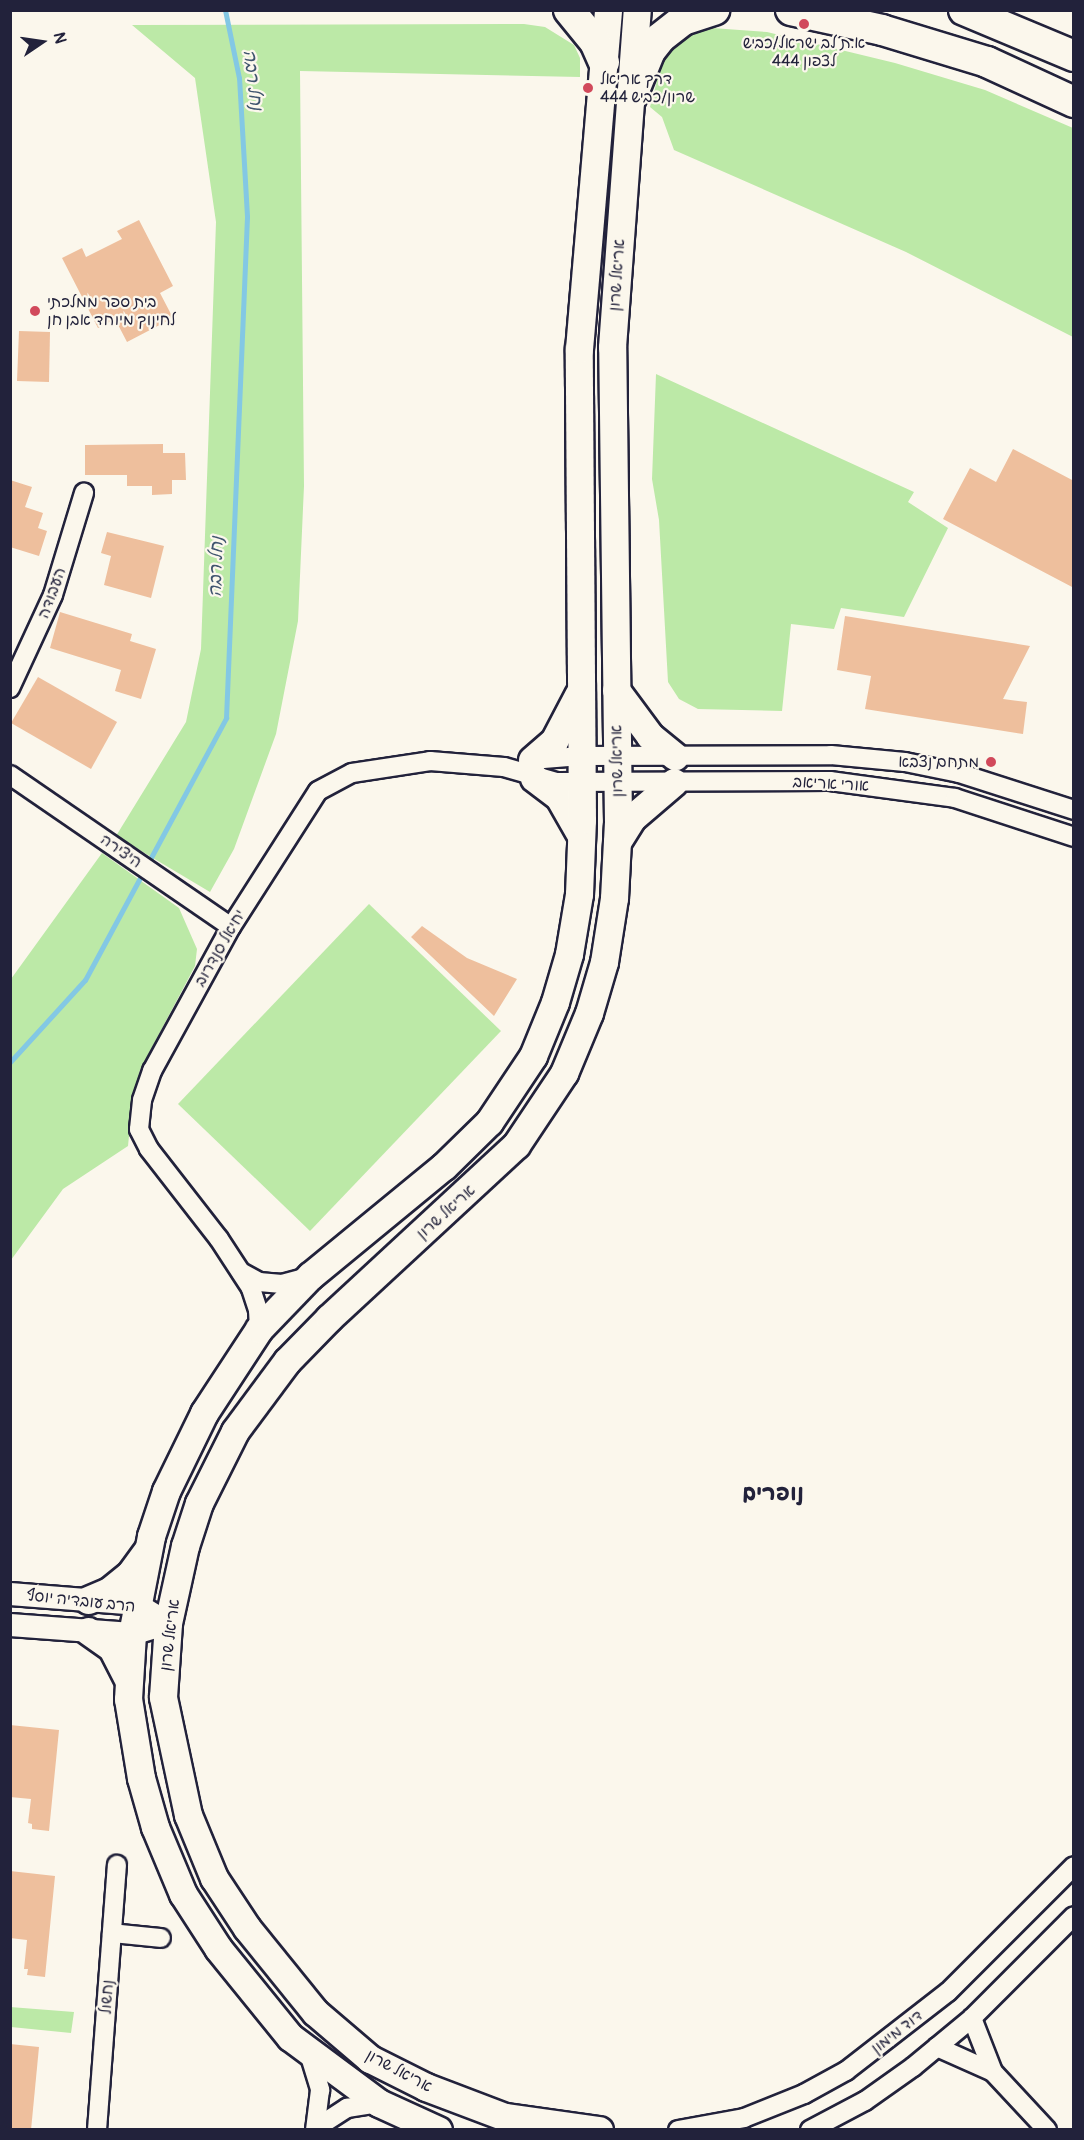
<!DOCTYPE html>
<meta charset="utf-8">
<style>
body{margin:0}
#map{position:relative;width:1084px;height:2140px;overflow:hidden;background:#fbf7ec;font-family:Pangolin,"Playpen Sans Hebrew",sans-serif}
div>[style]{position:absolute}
.green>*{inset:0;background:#bce9a7}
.stream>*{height:5px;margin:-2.5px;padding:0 2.5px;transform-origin:2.5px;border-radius:2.5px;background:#83c8e4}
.building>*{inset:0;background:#eebf9d}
.roads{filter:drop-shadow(2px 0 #22223b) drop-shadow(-2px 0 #22223b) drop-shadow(0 2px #22223b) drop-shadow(0 -2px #22223b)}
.minor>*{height:18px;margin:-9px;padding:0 9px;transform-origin:9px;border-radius:9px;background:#fbf7ec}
.tertiary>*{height:22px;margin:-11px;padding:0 11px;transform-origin:11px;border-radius:11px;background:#fbf7ec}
.secondary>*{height:27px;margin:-13.5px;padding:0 13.5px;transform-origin:13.5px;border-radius:13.5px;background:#fbf7ec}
.primary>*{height:30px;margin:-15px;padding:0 15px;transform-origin:15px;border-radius:15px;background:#fbf7ec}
.dots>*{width:16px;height:16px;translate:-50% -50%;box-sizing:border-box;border:3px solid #fbf7ec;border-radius:50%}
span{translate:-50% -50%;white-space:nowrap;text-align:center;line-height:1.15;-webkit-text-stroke:4.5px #fbf7ec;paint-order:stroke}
.poi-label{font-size:16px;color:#22223b}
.left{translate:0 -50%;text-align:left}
.right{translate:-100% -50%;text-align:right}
.street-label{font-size:16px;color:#22223b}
.water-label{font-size:18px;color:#3f546e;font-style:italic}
.district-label{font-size:22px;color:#22223b;font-weight:700}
.frame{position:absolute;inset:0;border:12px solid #22223b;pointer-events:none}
.north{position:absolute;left:12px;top:12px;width:60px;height:60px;-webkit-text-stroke:4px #fbf7ec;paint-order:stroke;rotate:77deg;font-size:16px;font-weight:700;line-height:24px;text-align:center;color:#22223b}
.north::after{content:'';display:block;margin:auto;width:21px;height:27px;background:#22223b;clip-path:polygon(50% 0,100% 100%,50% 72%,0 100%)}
</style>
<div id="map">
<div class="green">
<i style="clip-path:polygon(524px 24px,545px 27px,574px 45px,580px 58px,580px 77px,300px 71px,304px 486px,298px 621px,276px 734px,234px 849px,210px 892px,116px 836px,186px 722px,201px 649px,216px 222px,195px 78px,132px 25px)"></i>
<i style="clip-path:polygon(698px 27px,767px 32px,895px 63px,985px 90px,1073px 128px,1073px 337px,906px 252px,674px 150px,662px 117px,650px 107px,666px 47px)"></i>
<i style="clip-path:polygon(656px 374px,914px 492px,908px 502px,948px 528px,904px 617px,841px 608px,834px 629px,791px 624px,782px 711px,698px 709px,679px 699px,668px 682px,659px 520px,652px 479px)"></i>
<i style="clip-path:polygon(102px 853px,179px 908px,197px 949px,195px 966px,140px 1070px,133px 1096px,128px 1146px,63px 1189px,11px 1260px,11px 979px)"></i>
<i style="clip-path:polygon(369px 904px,501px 1031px,310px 1231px,178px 1104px)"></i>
<i style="clip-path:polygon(10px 2007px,74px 2012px,71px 2033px,11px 2027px)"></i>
</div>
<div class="stream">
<i style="left:10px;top:1062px;width:111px;rotate:-47.6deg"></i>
<i style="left:85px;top:980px;width:298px;rotate:-61.7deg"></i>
<i style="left:226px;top:718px;width:502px;rotate:-87.6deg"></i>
<i style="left:247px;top:216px;width:138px;rotate:-93.3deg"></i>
<i style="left:239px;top:78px;width:69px;rotate:-101.6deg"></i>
</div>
<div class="building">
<i style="clip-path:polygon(139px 220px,173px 286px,160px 293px,173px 318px,127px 342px,115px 319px,98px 328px,62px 258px,82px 248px,86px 257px,122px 239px,117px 231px)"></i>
<i style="clip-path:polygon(19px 331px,50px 332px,49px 382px,17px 381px)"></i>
<i style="clip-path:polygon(163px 444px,163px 453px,185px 453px,186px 480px,172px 480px,172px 494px,152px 495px,152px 486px,127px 486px,127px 475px,85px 475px,85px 445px)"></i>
<i style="clip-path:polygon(1013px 449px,1074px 481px,1074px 588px,943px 519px,970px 468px,996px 482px)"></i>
<i style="clip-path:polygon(10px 480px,32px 487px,25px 507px,43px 513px,38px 528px,47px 531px,39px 556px,10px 547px)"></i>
<i style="clip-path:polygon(107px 532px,164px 546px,151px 598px,104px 585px,111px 556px,101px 553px)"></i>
<i style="clip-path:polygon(60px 612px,132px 634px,130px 641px,156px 649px,141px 699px,115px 691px,121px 670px,50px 648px)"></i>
<i style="clip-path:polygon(845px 616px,1030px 646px,1003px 699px,1027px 702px,1023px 734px,865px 709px,871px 676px,837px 670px)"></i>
<i style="clip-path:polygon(38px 677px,117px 722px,91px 769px,11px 723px)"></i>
<i style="clip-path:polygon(422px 926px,467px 958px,517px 979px,494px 1016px,411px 937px)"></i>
<i style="clip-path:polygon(10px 1725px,59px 1730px,49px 1831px,32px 1829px,32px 1824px,28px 1823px,31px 1799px,10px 1797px)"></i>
<i style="clip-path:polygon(10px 1871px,55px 1876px,45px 1977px,27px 1975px,28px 1969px,24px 1969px,27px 1940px,10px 1938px)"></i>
<i style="clip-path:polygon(10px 2044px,39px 2047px,31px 2130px,10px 2130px)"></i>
</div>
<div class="roads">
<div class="minor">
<i style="left:10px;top:688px;width:102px;rotate:-65.2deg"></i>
<i style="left:53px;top:595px;width:107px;rotate:-73.1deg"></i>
<i style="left:531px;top:760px;width:50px;rotate:-4.6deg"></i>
<i style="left:581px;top:756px;width:250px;rotate:-0.2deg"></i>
<i style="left:831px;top:755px;width:74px;rotate:5.4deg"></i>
<i style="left:905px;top:762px;width:55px;rotate:11.5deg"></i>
<i style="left:959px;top:773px;width:121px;rotate:17.8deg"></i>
<i style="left:10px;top:775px;width:268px;rotate:34.5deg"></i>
<i style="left:241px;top:1272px;width:21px;rotate:29deg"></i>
<i style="left:259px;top:1282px;width:23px;rotate:5deg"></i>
<i style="left:282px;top:1284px;width:27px;rotate:-15deg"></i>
<i style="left:259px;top:1329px;width:19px;rotate:-93deg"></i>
<i style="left:258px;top:1310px;width:23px;rotate:-108deg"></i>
<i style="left:251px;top:1288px;width:59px;rotate:-123.1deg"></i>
<i style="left:219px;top:1239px;width:114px;rotate:-127.9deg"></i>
<i style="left:149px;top:1149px;width:22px;rotate:-117deg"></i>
<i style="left:139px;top:1129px;width:29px;rotate:-84deg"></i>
<i style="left:142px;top:1100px;width:31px;rotate:-71deg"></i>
<i style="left:152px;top:1071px;width:164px;rotate:-61.3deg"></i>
<i style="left:231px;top:927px;width:161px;rotate:-57.4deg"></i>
<i style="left:318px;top:791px;width:38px;rotate:-28deg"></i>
<i style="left:352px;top:773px;width:79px;rotate:-8.7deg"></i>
<i style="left:430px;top:761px;width:74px;rotate:4.6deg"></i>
<i style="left:504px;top:767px;width:54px;rotate:16.1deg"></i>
<i style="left:556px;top:782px;width:274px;rotate:-0.2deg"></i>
<i style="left:830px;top:781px;width:126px;rotate:7.7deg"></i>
<i style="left:955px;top:798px;width:125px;rotate:18.1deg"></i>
<i style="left:112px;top:1933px;width:49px;rotate:5.8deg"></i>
<i style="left:972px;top:2018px;width:58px;rotate:68.7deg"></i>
<i style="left:993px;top:2072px;width:79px;rotate:47deg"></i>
<i style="left:937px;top:2047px;width:61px;rotate:24.1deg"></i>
<i style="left:309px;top:2053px;width:39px;rotate:73deg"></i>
<i style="left:320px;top:2090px;width:40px;rotate:97.1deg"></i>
<i style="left:316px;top:2128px;width:37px;rotate:-33deg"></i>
<i style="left:347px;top:2108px;width:32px;rotate:-9deg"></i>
<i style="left:97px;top:2130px;width:266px;rotate:-85.7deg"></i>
<i style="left:678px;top:2130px;width:67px;rotate:-10.3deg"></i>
<i style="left:744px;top:2118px;width:65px;rotate:-21.8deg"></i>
<i style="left:804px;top:2094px;width:48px;rotate:-28.7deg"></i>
<i style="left:846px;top:2071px;width:129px;rotate:-37.8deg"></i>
<i style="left:948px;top:1992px;width:178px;rotate:-45deg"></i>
<i style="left:810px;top:2130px;width:62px;rotate:-27.8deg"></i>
<i style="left:865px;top:2101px;width:59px;rotate:-35.3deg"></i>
<i style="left:913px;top:2067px;width:77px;rotate:-39.7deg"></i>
<i style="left:972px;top:2018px;width:144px;rotate:-45deg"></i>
</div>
<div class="tertiary">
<i style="left:10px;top:1594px;width:126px;rotate:4.5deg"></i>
<i style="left:136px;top:1604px;width:37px;rotate:31deg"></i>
<i style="left:10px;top:1625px;width:122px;rotate:4.2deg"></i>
<i style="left:132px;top:1634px;width:38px;rotate:-17deg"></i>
</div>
<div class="secondary">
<i style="left:616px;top:690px;width:57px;rotate:53.5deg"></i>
<i style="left:650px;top:736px;width:32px;rotate:39deg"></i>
<i style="left:532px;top:760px;width:29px;rotate:-41deg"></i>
<i style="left:554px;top:741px;width:52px;rotate:-62.4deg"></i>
<i style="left:534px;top:778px;width:31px;rotate:37deg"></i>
<i style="left:559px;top:797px;width:43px;rotate:60.4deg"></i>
<i style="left:617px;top:842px;width:28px;rotate:-58deg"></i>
<i style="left:632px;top:818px;width:55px;rotate:-40.6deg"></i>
<i style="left:88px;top:1600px;width:23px;rotate:-23deg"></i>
<i style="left:109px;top:1591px;width:27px;rotate:-39deg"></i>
<i style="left:130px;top:1574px;width:27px;rotate:-54deg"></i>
<i style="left:88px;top:1631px;width:29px;rotate:35deg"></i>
<i style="left:112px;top:1648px;width:35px;rotate:63deg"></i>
<i style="left:438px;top:2130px;width:65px;rotate:-155.4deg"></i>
<i style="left:379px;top:2103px;width:111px;rotate:-143.4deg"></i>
<i style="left:290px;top:2037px;width:114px;rotate:-129deg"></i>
<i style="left:218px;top:1948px;width:64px;rotate:-122.9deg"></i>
<i style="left:183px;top:1894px;width:73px;rotate:-112.7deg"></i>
<i style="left:155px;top:1827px;width:51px;rotate:-105.9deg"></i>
<i style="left:141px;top:1778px;width:80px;rotate:-99.3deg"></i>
<i style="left:128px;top:1699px;width:65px;rotate:-86.5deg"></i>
<i style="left:132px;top:1634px;width:100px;rotate:-79deg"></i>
<i style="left:151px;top:1536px;width:47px;rotate:-71.6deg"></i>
<i style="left:166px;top:1491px;width:87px;rotate:-64deg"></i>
<i style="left:204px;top:1413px;width:100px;rotate:-56.8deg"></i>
<i style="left:259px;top:1329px;width:74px;rotate:-46.1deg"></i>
<i style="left:310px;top:1276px;width:173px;rotate:-39.4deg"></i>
<i style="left:444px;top:1166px;width:63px;rotate:-44.4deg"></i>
<i style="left:489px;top:1122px;width:79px;rotate:-56.3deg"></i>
<i style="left:533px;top:1056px;width:58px;rotate:-67.8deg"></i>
<i style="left:555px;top:1002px;width:50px;rotate:-73.7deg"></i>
<i style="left:569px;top:954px;width:61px;rotate:-80.5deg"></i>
<i style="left:579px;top:894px;width:74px;rotate:-87.7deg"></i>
<i style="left:582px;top:820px;width:471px;rotate:-90.4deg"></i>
<i style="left:579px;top:349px;width:340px;rotate:-85.1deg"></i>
<i style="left:599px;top:2130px;width:95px;rotate:-172.1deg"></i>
<i style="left:505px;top:2117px;width:85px;rotate:-159.2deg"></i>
<i style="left:426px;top:2087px;width:63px;rotate:-153.4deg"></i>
<i style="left:370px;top:2059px;width:72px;rotate:-139.5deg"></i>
<i style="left:315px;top:2012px;width:108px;rotate:-129deg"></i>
<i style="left:247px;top:1928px;width:60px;rotate:-123.4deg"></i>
<i style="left:214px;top:1878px;width:68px;rotate:-112.4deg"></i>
<i style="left:188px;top:1815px;width:121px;rotate:-102deg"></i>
<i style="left:163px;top:1697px;width:74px;rotate:-86.1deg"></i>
<i style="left:168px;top:1623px;width:79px;rotate:-77.6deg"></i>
<i style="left:185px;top:1546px;width:45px;rotate:-72deg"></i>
<i style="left:199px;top:1503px;width:80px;rotate:-63.4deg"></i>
<i style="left:235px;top:1431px;width:87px;rotate:-53.4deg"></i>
<i style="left:287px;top:1361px;width:60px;rotate:-45.7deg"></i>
<i style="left:329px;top:1318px;width:255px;rotate:-42.8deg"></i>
<i style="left:516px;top:1145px;width:87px;rotate:-56.3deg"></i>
<i style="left:564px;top:1073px;width:65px;rotate:-67.4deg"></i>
<i style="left:589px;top:1013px;width:53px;rotate:-73.6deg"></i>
<i style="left:604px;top:962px;width:65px;rotate:-81.1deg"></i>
<i style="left:614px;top:898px;width:77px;rotate:-87deg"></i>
<i style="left:618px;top:821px;width:474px;rotate:-90.7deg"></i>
<i style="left:612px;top:347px;width:338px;rotate:-85.8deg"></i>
</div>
<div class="primary">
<i style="left:569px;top:10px;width:41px;rotate:50.9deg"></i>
<i style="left:595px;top:42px;width:22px;rotate:66deg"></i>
<i style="left:791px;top:10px;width:93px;rotate:12.4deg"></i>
<i style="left:882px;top:30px;width:110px;rotate:16.9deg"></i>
<i style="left:987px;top:62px;width:96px;rotate:24.7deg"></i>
<i style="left:964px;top:10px;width:119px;rotate:22.7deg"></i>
<i style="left:631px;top:98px;width:51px;rotate:-68deg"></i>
<i style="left:650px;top:51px;width:16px;rotate:-52deg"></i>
<i style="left:660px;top:38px;width:29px;rotate:-38deg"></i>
<i style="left:683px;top:20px;width:33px;rotate:-18deg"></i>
</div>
</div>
<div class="dots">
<i style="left:804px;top:24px;background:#d1495b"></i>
<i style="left:588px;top:88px;background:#d1495b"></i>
<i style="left:35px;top:311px;background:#d1495b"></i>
<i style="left:991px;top:762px;background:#d1495b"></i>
</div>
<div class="poi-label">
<span style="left:804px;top:52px">א.ת לב ישראל/כביש<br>444 לצפון</span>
<span class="left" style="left:600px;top:88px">דרך אריאל<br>שרון/כביש 444</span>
<span class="left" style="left:47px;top:311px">בית ספר ממלכתי<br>לחינוך מיוחד אבן חן</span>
<span class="right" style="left:979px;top:762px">מתחם נצבא</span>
</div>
<div class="street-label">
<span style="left:617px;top:275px;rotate:-86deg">אריאל שרון</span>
<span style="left:52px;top:593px;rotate:-70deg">העבודה</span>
<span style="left:617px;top:761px;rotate:-91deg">אריאל שרון</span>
<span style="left:831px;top:784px;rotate:3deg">אורי אריאב</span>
<span style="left:121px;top:851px;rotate:35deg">היצירה</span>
<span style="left:220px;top:948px;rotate:-60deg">יחיאל סנדרוב</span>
<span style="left:446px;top:1212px;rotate:-42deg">אריאל שרון</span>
<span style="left:81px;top:1601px;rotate:6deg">הרב עובדיה יוסף</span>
<span style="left:170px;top:1635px;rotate:-83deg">אריאל שרון</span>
<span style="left:107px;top:1997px;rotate:-86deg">נחשול</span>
<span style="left:897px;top:2032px;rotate:-38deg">דוד מימון</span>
<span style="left:399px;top:2071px;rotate:28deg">אריאל שרון</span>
</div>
<div class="water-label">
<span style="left:252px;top:80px;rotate:83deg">נחל רבה</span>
<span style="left:217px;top:567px;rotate:-88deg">נחל רבה</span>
</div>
<div class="district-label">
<span style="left:773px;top:1494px">נופרים</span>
</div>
<div class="frame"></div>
<div class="north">N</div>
</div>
